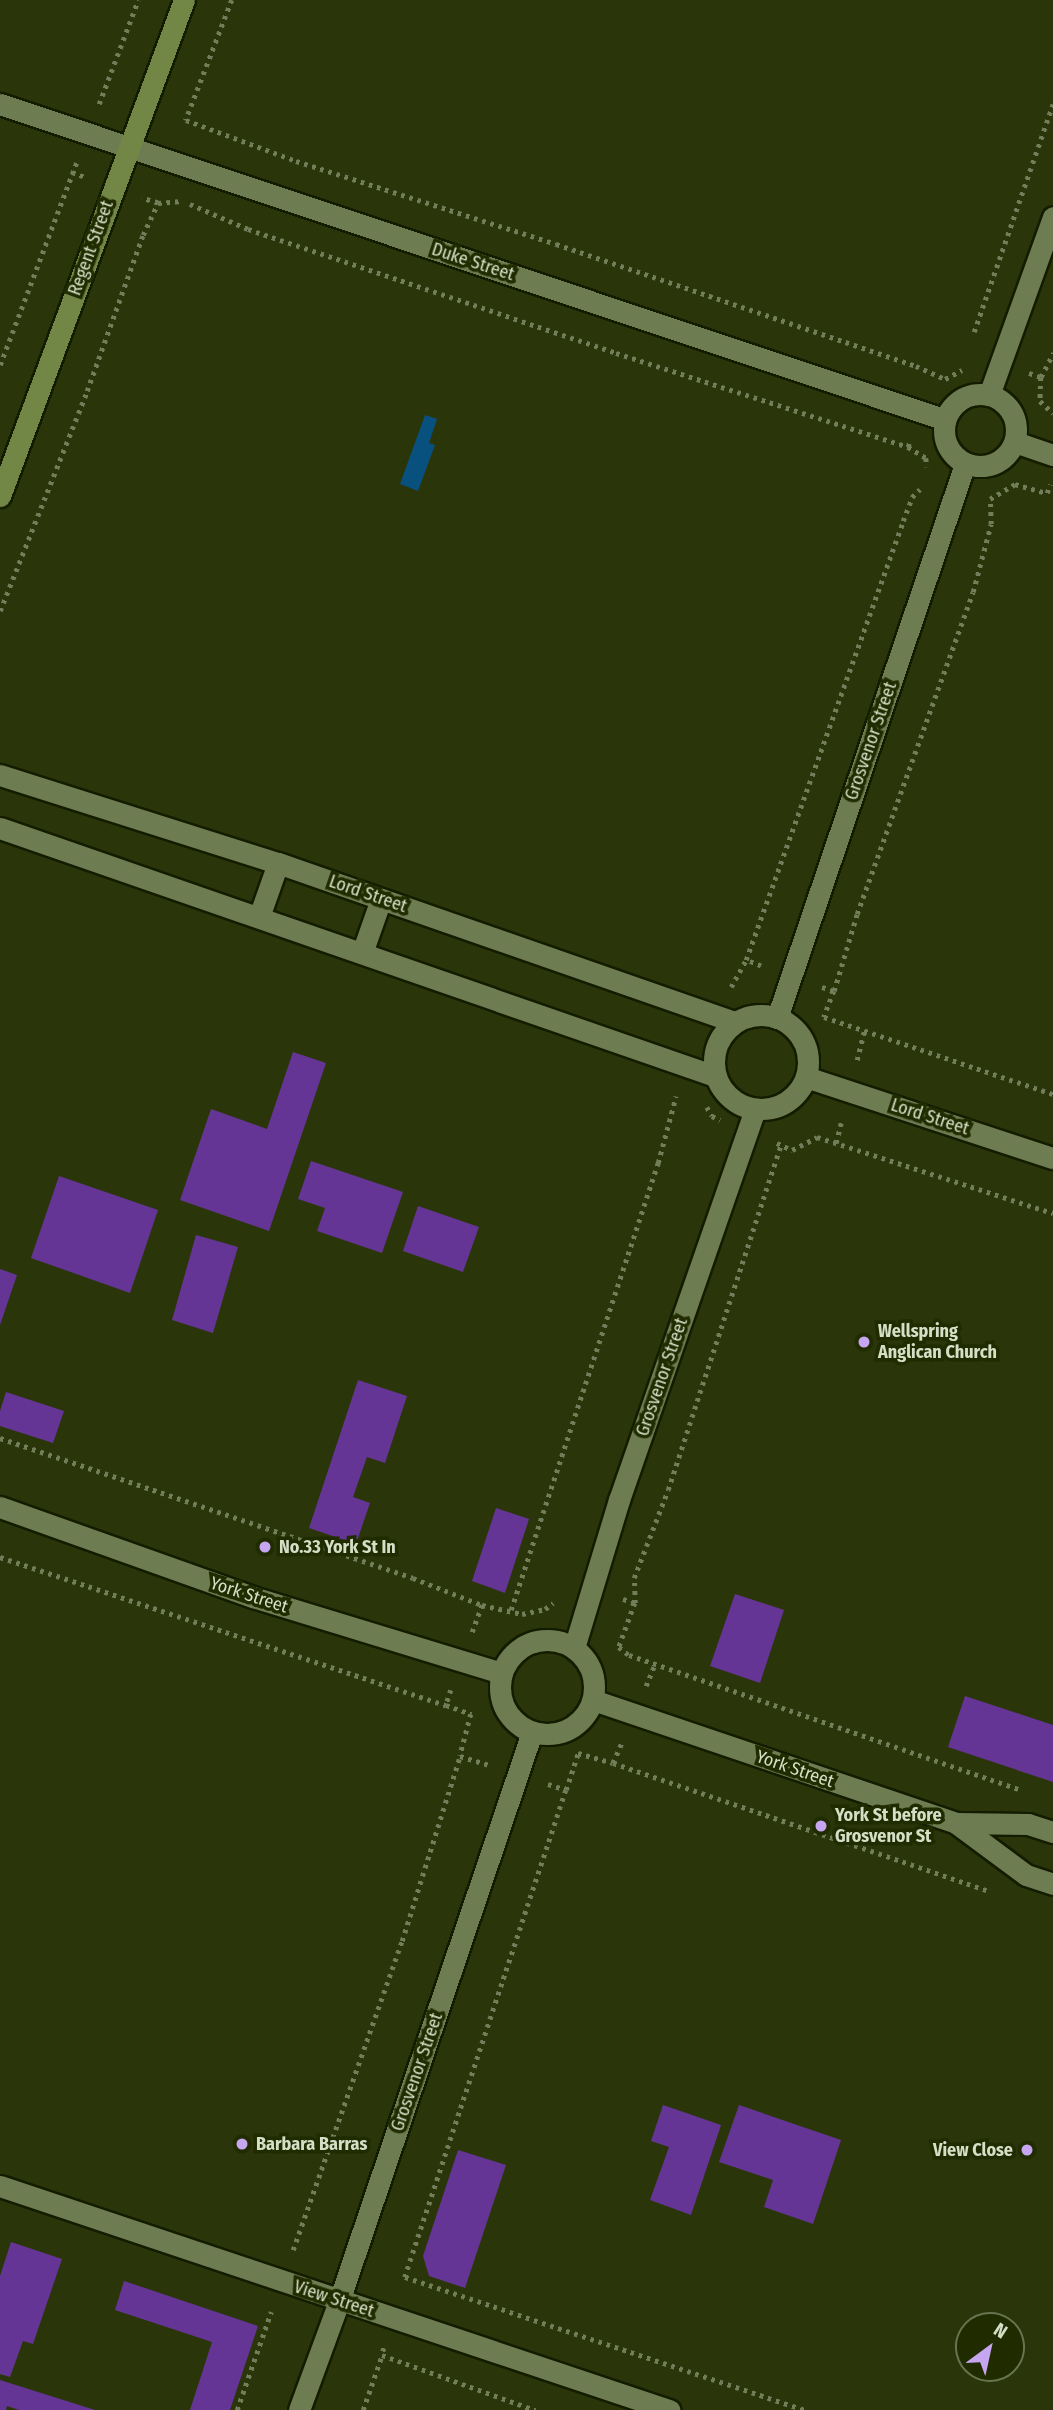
<!DOCTYPE html>
<style>
body{margin:0}
#map{position:relative;width:1053px;height:2410px;overflow:hidden;background:#2a360a;font-family:"Fira Sans Condensed",sans-serif}
div>[style]{position:absolute}
.green>*{inset:0;background:#653595}
.water>*{inset:0;background:#08507e}
.path>*{height:4.5px;margin-top:-2.25px;transform-origin:0;background:repeating-linear-gradient(90deg,#727d5a 0 3.5px,transparent 0 8.5px)}
.roads{filter:drop-shadow(2px 0 #141c00) drop-shadow(-2px 0 #141c00) drop-shadow(0 2px #141c00) drop-shadow(0 -2px #141c00)}
.street>*{height:21px;margin:-10.5px;padding:0 10.5px;transform-origin:10.5px;border-radius:10.5px;background:#6e7d51}
.street>.ring{margin:-10.5px;padding:0;box-sizing:content-box;background:none;border:21px solid #6e7d51;border-radius:50%}
.secondary>*{height:21px;margin:-10.5px;padding:0 10.5px;transform-origin:10.5px;border-radius:10.5px;background:#728645}
.dots>*{width:19px;height:19px;translate:-50% -50%;box-sizing:border-box;border:4px solid #202c00;border-radius:50%}
span{translate:-50% -50%;white-space:nowrap;text-align:center;line-height:1.15;-webkit-text-stroke:7px #202c00;paint-order:stroke}
.street-label{font-size:18px;color:#d5dec6}
.poi-label{font-size:18px;color:#d5dec6;font-weight:700}
.left{translate:0 -50%;text-align:left}
.right{translate:-100% -50%;text-align:right}
.north{position:absolute;left:955px;top:2312px;width:70px;height:70px;box-sizing:border-box;background:#202c00;border:2px solid #68734f;border-radius:50%;rotate:33deg;font-size:19px;font-weight:700;line-height:28px;text-align:center;color:#d5dec6}
.north::after{content:'';display:block;margin:auto;width:24px;height:32px;background:#c6a6f0;clip-path:polygon(50% 0,100% 100%,50% 72%,0 100%)}
</style>
<div id="map">
<div class="green">
<i style="clip-path:polygon(293px 1052px,326px 1063px,269px 1231px,180px 1200px,211px 1109px,267px 1129px)"></i>
<i style="clip-path:polygon(311px 1161px,403px 1192px,382px 1253px,317px 1231px,325px 1208px,298px 1199px)"></i>
<i style="clip-path:polygon(59px 1176px,158px 1210px,130px 1293px,31px 1258px)"></i>
<i style="clip-path:polygon(418px 1206px,479px 1227px,463px 1272px,403px 1251px)"></i>
<i style="clip-path:polygon(196px 1235px,238px 1247px,213px 1333px,172px 1320px)"></i>
<i style="clip-path:polygon(0 1269px,17px 1275px,0 1325px)"></i>
<i style="clip-path:polygon(358px 1380px,407px 1396px,385px 1463px,367px 1457px,353px 1497px,370px 1503px,356px 1544px,309px 1528px)"></i>
<i style="clip-path:polygon(6px 1392px,64px 1411px,53px 1443px,0 1426px,0 1411px)"></i>
<i style="clip-path:polygon(496px 1508px,529px 1519px,505px 1593px,472px 1581px)"></i>
<i style="clip-path:polygon(735px 1594px,784px 1610px,760px 1683px,710px 1666px)"></i>
<i style="clip-path:polygon(965px 1696px,1053px 1725px,1053px 1782px,948px 1747px)"></i>
<i style="clip-path:polygon(663px 2105px,721px 2125px,691px 2215px,650px 2200px,669px 2147px,651px 2141px)"></i>
<i style="clip-path:polygon(739px 2105px,841px 2140px,813px 2224px,764px 2207px,773px 2180px,719px 2162px)"></i>
<i style="clip-path:polygon(458px 2150px,506px 2165px,465px 2288px,429px 2276px,423px 2256px)"></i>
<i style="clip-path:polygon(11px 2242px,62px 2259px,33px 2344px,23px 2341px,10px 2377px,0 2374px,0 2276px)"></i>
<i style="clip-path:polygon(124px 2281px,258px 2326px,230px 2410px,190px 2410px,212px 2342px,115px 2310px)"></i>
<i style="clip-path:polygon(0 2380px,95px 2410px,19px 2410px,7px 2406px,6px 2410px,0 2410px)"></i>
</div>
<div class="water">
<i style="clip-path:polygon(425px 415px,437px 419px,429px 443px,435px 445px,418px 491px,400px 484px)"></i>
</div>
<div class="path">
<i style="left:232px;top:0;width:129px;rotate:111deg"></i>
<i style="left:186px;top:120px;width:117px;rotate:20.4deg"></i>
<i style="left:296px;top:161px;width:273px;rotate:17.7deg"></i>
<i style="left:556px;top:244px;width:380px;rotate:18.7deg"></i>
<i style="left:916px;top:366px;width:32px;rotate:24deg"></i>
<i style="left:945px;top:379px;width:19px;rotate:-28deg"></i>
<i style="left:99px;top:104px;width:111px;rotate:-69.4deg"></i>
<i style="left:72px;top:172px;width:14px;rotate:21deg"></i>
<i style="left:158px;top:203px;width:24px;rotate:-5deg"></i>
<i style="left:190px;top:204px;width:63px;rotate:23.3deg"></i>
<i style="left:248px;top:229px;width:388px;rotate:18.6deg"></i>
<i style="left:616px;top:353px;width:307px;rotate:17.8deg"></i>
<i style="left:908px;top:447px;width:6px;rotate:-72deg"></i>
<i style="left:974px;top:332px;width:241px;rotate:-70.9deg"></i>
<i style="left:0;top:365px;width:218px;rotate:-69.3deg"></i>
<i style="left:1029px;top:373px;width:13px;rotate:18deg"></i>
<i style="left:1041px;top:377px;width:24px;rotate:92deg"></i>
<i style="left:1040px;top:401px;width:18px;rotate:43deg"></i>
<i style="left:1041px;top:377px;width:27px;rotate:-63deg"></i>
<i style="left:908px;top:447px;width:21px;rotate:31deg"></i>
<i style="left:926px;top:458px;width:9px;rotate:84deg"></i>
<i style="left:990px;top:499px;width:29px;rotate:-31deg"></i>
<i style="left:1015px;top:484px;width:33px;rotate:16deg"></i>
<i style="left:1047px;top:493px;width:9px;rotate:-69deg"></i>
<i style="left:0;top:611px;width:237px;rotate:-68.4deg"></i>
<i style="left:87px;top:391px;width:166px;rotate:-70.3deg"></i>
<i style="left:143px;top:235px;width:35px;rotate:-65deg"></i>
<i style="left:158px;top:203px;width:17px;rotate:-163deg"></i>
<i style="left:761px;top:966px;width:16px;rotate:-158deg"></i>
<i style="left:746px;top:960px;width:466px;rotate:-70.3deg"></i>
<i style="left:903px;top:521px;width:26px;rotate:-69deg"></i>
<i style="left:912px;top:497px;width:11px;rotate:-45deg"></i>
<i style="left:731px;top:987px;width:31px;rotate:-61deg"></i>
<i style="left:822px;top:987px;width:13px;rotate:18deg"></i>
<i style="left:834px;top:991px;width:80px;rotate:-73.4deg"></i>
<i style="left:857px;top:914px;width:342px;rotate:-70.2deg"></i>
<i style="left:973px;top:592px;width:70px;rotate:-75.2deg"></i>
<i style="left:991px;top:524px;width:25px;rotate:-92deg"></i>
<i style="left:834px;top:991px;width:28px;rotate:111deg"></i>
<i style="left:824px;top:1017px;width:242px;rotate:18.6deg"></i>
<i style="left:857px;top:1060px;width:30px;rotate:-76deg"></i>
<i style="left:707px;top:1107px;width:10px;rotate:61deg"></i>
<i style="left:712px;top:1116px;width:9px;rotate:27deg"></i>
<i style="left:777px;top:1143px;width:17px;rotate:25deg"></i>
<i style="left:792px;top:1150px;width:28px;rotate:-27deg"></i>
<i style="left:817px;top:1137px;width:248px;rotate:17.9deg"></i>
<i style="left:836px;top:1143px;width:21px;rotate:-76deg"></i>
<i style="left:0;top:1438px;width:436px;rotate:18.7deg"></i>
<i style="left:413px;top:1578px;width:74px;rotate:21.4deg"></i>
<i style="left:0;top:1557px;width:470px;rotate:18.4deg"></i>
<i style="left:623px;top:1599px;width:13px;rotate:18deg"></i>
<i style="left:635px;top:1603px;width:47px;rotate:110deg"></i>
<i style="left:619px;top:1647px;width:13px;rotate:39deg"></i>
<i style="left:629px;top:1655px;width:416px;rotate:19deg"></i>
<i style="left:635px;top:1603px;width:25px;rotate:-92deg"></i>
<i style="left:634px;top:1578px;width:94px;rotate:-68.9deg"></i>
<i style="left:668px;top:1490px;width:363px;rotate:-71.9deg"></i>
<i style="left:511px;top:1610px;width:471px;rotate:-71.8deg"></i>
<i style="left:658px;top:1163px;width:69px;rotate:-75deg"></i>
<i style="left:472px;top:1632px;width:29px;rotate:-70deg"></i>
<i style="left:482px;top:1605px;width:41px;rotate:12.7deg"></i>
<i style="left:522px;top:1614px;width:24px;rotate:-12deg"></i>
<i style="left:545px;top:1609px;width:10px;rotate:-37deg"></i>
<i style="left:646px;top:1686px;width:24px;rotate:-68deg"></i>
<i style="left:451px;top:1690px;width:16px;rotate:108deg"></i>
<i style="left:446px;top:1705px;width:27px;rotate:20deg"></i>
<i style="left:471px;top:1714px;width:43px;rotate:104.7deg"></i>
<i style="left:460px;top:1756px;width:31px;rotate:17deg"></i>
<i style="left:613px;top:1763px;width:398px;rotate:18.8deg"></i>
<i style="left:548px;top:1784px;width:19px;rotate:18deg"></i>
<i style="left:566px;top:1790px;width:39px;rotate:-72deg"></i>
<i style="left:578px;top:1753px;width:36px;rotate:16deg"></i>
<i style="left:613px;top:1763px;width:23px;rotate:-67deg"></i>
<i style="left:566px;top:1790px;width:513px;rotate:108.29deg"></i>
<i style="left:405px;top:2277px;width:421px;rotate:18.4deg"></i>
<i style="left:293px;top:2250px;width:328px;rotate:-70.6deg"></i>
<i style="left:402px;top:1941px;width:194px;rotate:-72.6deg"></i>
<i style="left:384px;top:2348px;width:7px;rotate:106deg"></i>
<i style="left:382px;top:2355px;width:163px;rotate:19.8deg"></i>
<i style="left:237px;top:2410px;width:104px;rotate:-70.9deg"></i>
<i style="left:363px;top:2410px;width:58px;rotate:-70.9deg"></i>
</div>
<div class="roads">
<div class="street">
<i style="left:0;top:104px;width:997px;rotate:18.47deg"></i>
<i class="ring" style="left:944px;top:394px;width:51px;height:51px"></i>
<i style="left:989px;top:395px;width:189px;rotate:-70.2deg"></i>
<i style="left:1015px;top:442px;width:40px;rotate:18.9deg"></i>
<i style="left:0;top:775px;width:292px;rotate:17.6deg"></i>
<i style="left:278px;top:863px;width:483px;rotate:19.2deg"></i>
<i style="left:0;top:828px;width:757px;rotate:19.13deg"></i>
<i style="left:259px;top:917px;width:57px;rotate:-70.6deg"></i>
<i style="left:362px;top:953px;width:57px;rotate:-70.6deg"></i>
<i class="ring" style="left:714px;top:1015px;width:73px;height:73px"></i>
<i style="left:777px;top:1018px;width:585px;rotate:-71.26deg"></i>
<i style="left:806px;top:1077px;width:260px;rotate:18.2deg"></i>
<i style="left:0;top:1507px;width:269px;rotate:19.6deg"></i>
<i style="left:253px;top:1597px;width:260px;rotate:17deg"></i>
<i class="ring" style="left:500px;top:1640px;width:73px;height:73px"></i>
<i style="left:574px;top:1648px;width:155px;rotate:-73.1deg"></i>
<i style="left:619px;top:1500px;width:414px;rotate:-70.8deg"></i>
<i style="left:593px;top:1700px;width:383px;rotate:18.7deg"></i>
<i style="left:956px;top:1823px;width:87px;rotate:36.6deg"></i>
<i style="left:1026px;top:1875px;width:28px;rotate:18deg"></i>
<i style="left:956px;top:1823px;width:72px;rotate:0.8deg"></i>
<i style="left:1028px;top:1824px;width:26px;rotate:18deg"></i>
<i style="left:0;top:2186px;width:706px;rotate:18.51deg"></i>
<i style="left:299px;top:2410px;width:116px;rotate:-69.8deg"></i>
<i style="left:339px;top:2301px;width:601px;rotate:-71.26deg"></i>
</div>
<div class="secondary">
<i style="left:0;top:496px;width:529px;rotate:-69.65deg"></i>
</div>
</div>
<div class="dots">
<i style="left:864px;top:1342px;background:#c6a6f0"></i>
<i style="left:265px;top:1547px;background:#c6a6f0"></i>
<i style="left:821px;top:1826px;background:#c6a6f0"></i>
<i style="left:242px;top:2144px;background:#c6a6f0"></i>
<i style="left:1027px;top:2150px;background:#c6a6f0"></i>
</div>
<div class="street-label">
<span style="left:91px;top:248px;rotate:-70deg">Regent Street</span>
<span style="left:473px;top:262px;rotate:18deg">Duke Street</span>
<span style="left:871px;top:741px;rotate:-71deg">Grosvenor Street</span>
<span style="left:368px;top:894px;rotate:19deg">Lord Street</span>
<span style="left:930px;top:1117px;rotate:18deg">Lord Street</span>
<span style="left:662px;top:1377px;rotate:-71deg">Grosvenor Street</span>
<span style="left:249px;top:1595px;rotate:18deg">York Street</span>
<span style="left:795px;top:1769px;rotate:19deg">York Street</span>
<span style="left:417px;top:2072px;rotate:-71deg">Grosvenor Street</span>
<span style="left:334px;top:2299px;rotate:18deg">View Street</span>
</div>
<div class="poi-label">
<span class="left" style="left:878px;top:1342px">Wellspring<br>Anglican Church</span>
<span class="left" style="left:279px;top:1547px">No.33 York St In</span>
<span class="left" style="left:835px;top:1826px">York St before<br>Grosvenor St</span>
<span class="left" style="left:256px;top:2144px">Barbara Barras</span>
<span class="right" style="left:1013px;top:2150px">View Close</span>
</div>
<div class="north">N</div>
</div>
